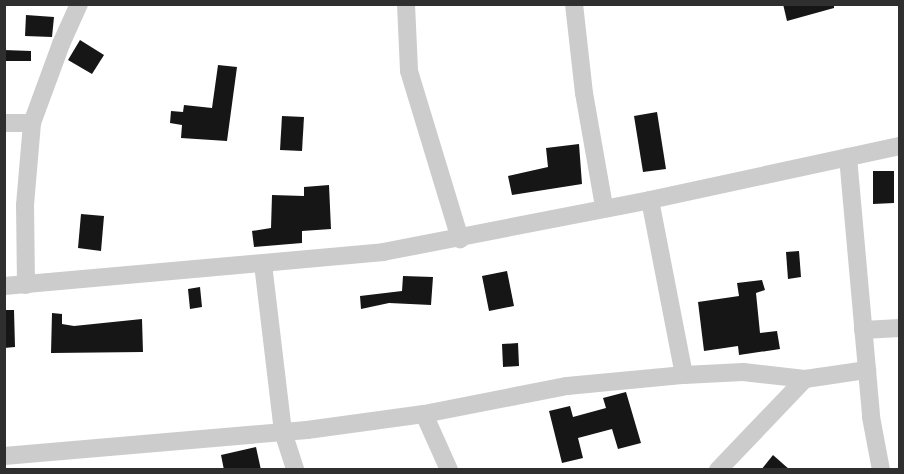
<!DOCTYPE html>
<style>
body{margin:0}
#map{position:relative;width:904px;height:474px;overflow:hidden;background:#fff;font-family:"Exo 2",sans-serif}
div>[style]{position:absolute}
.building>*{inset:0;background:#161616}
.minor>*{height:18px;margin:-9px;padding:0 9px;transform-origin:9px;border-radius:9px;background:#ccc}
span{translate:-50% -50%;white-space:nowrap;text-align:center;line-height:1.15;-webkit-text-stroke:6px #fff;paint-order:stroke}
.frame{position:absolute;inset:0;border:6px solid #2f2f2f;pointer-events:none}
</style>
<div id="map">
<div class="building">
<i style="clip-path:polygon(783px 4px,834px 4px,834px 8px,787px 21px)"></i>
<i style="clip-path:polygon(26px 15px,54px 17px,52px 37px,25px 36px)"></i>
<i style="clip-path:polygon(80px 40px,104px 55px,92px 74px,68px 60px)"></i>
<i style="clip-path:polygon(4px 50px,31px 51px,31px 61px,4px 61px)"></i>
<i style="clip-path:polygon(218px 65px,237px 67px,227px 141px,181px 138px,182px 125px,170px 123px,171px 111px,183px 112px,184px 105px,212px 108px)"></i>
<i style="clip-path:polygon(657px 112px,666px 169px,643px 172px,634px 116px)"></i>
<i style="clip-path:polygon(282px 116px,304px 117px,302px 151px,280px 150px)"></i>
<i style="clip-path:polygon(579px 144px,582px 184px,512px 195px,508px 176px,548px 167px,546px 148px)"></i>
<i style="clip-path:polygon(873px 171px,894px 171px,894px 203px,873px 204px)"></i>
<i style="clip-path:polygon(329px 185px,331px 229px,302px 231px,302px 243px,254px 247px,252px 231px,271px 228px,272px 195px,304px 196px,304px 187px)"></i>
<i style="clip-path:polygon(81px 214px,104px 216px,101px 251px,78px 248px)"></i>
<i style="clip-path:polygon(799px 251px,801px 277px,788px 279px,786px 252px)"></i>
<i style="clip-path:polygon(507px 271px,514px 306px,489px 311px,482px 276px)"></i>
<i style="clip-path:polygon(403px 276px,433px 277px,431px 305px,389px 303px,361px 309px,360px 296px,402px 291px)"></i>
<i style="clip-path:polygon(762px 280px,765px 290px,756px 293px,760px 333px,777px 331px,780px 349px,739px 355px,738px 346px,704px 351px,698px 302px,739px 296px,737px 283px)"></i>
<i style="clip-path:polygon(200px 287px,202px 307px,190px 309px,188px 289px)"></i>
<i style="clip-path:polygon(4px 310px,14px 310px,15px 347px,4px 348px)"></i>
<i style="clip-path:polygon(52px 313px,62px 314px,62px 324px,74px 326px,142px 319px,143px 352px,51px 353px)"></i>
<i style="clip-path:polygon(518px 343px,519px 366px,503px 367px,502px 344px)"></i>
<i style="clip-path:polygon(626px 392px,641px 443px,618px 449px,612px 429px,578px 438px,583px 458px,562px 463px,549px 411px,570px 406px,573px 417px,606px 408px,603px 398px)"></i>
<i style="clip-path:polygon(256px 447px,261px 470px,224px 470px,221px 455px)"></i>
<i style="clip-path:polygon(773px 455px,790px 470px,761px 470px)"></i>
</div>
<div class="minor">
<i style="left:406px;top:4px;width:67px;rotate:87.4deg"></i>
<i style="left:409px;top:71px;width:176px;rotate:73.1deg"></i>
<i style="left:574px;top:4px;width:90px;rotate:83.6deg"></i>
<i style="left:584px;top:93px;width:115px;rotate:80deg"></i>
<i style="left:4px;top:123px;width:28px"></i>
<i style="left:848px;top:157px;width:261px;rotate:84.9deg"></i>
<i style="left:871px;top:417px;width:54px;rotate:79.3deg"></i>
<i style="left:650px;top:200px;width:178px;rotate:79deg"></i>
<i style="left:263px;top:264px;width:169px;rotate:83.2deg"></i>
<i style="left:283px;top:432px;width:40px;rotate:72deg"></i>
<i style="left:26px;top:285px;width:80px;rotate:-90.7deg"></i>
<i style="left:25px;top:205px;width:82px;rotate:-85.1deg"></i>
<i style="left:32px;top:123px;width:84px;rotate:-69.8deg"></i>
<i style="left:61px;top:44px;width:44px;rotate:-65.8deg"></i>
<i style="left:4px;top:286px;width:381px;rotate:-5.1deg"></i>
<i style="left:383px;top:252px;width:272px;rotate:-11deg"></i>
<i style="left:650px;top:200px;width:256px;rotate:-12.2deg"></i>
<i style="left:863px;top:330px;width:37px;rotate:-3deg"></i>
<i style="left:424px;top:414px;width:61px;rotate:65.9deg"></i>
<i style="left:4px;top:456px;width:304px;rotate:-4.9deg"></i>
<i style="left:307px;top:430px;width:118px;rotate:-7.8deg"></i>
<i style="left:424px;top:414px;width:146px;rotate:-11.1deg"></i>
<i style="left:567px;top:386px;width:118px;rotate:-5.4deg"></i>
<i style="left:684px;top:375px;width:59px;rotate:-2.9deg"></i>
<i style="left:743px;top:372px;width:62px;rotate:6.4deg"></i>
<i style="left:718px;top:470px;width:126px;rotate:-46.3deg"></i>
<i style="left:805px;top:379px;width:63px;rotate:-8.3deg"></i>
</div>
<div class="frame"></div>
</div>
